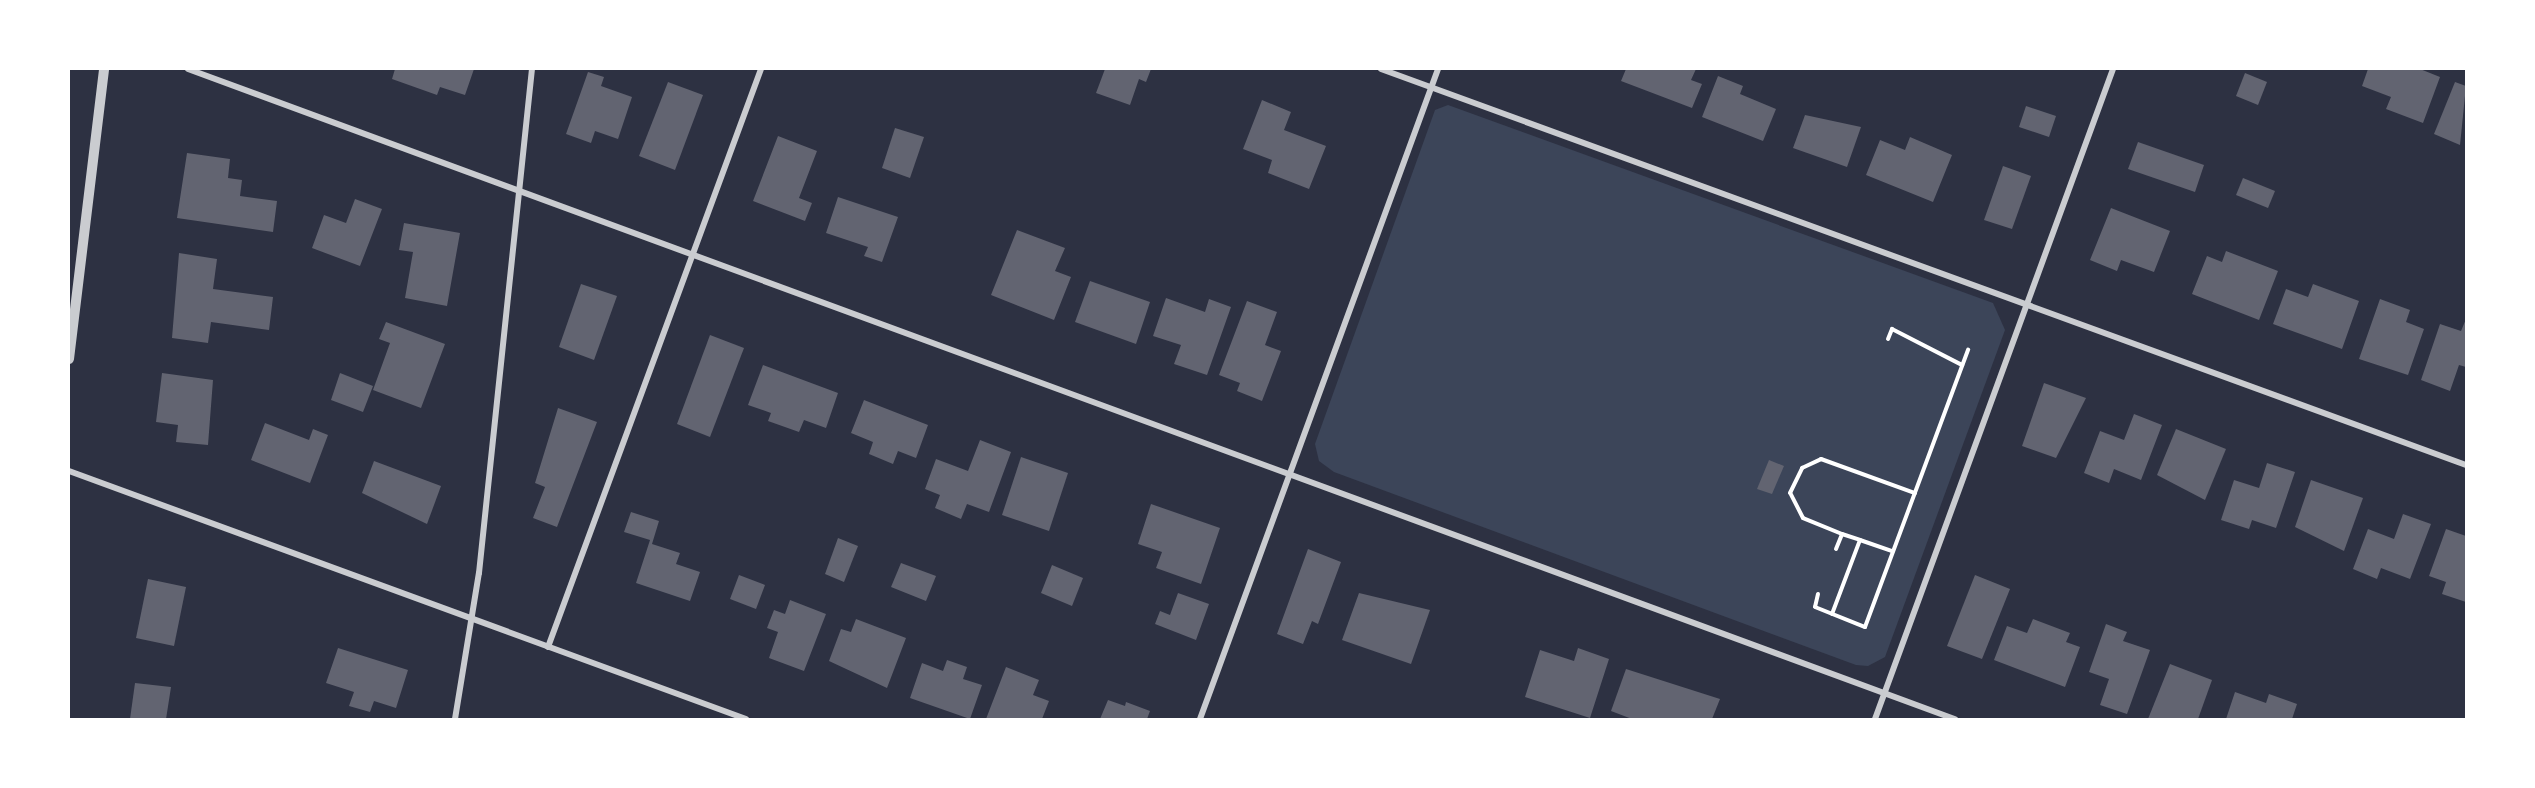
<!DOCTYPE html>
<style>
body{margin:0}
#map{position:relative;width:2535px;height:788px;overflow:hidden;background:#2d3142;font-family:Helvetica,sans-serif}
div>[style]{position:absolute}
.green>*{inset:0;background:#3c4559}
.building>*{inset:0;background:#626471}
.path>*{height:4px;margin:-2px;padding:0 2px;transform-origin:2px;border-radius:2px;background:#fff}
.minor>*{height:6px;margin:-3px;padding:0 3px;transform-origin:3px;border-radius:3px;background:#caccd0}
.tertiary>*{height:10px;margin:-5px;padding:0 5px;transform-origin:5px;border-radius:5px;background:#caccd0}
span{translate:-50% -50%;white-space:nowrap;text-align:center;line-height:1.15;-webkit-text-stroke:4.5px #fff;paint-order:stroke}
.frame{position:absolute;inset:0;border:70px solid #fff;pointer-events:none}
</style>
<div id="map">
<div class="green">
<i style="clip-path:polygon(1448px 105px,1993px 303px,2005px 330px,1885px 657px,1868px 666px,1856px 665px,1334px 472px,1319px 461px,1315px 444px,1435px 110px)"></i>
</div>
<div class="building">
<i style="clip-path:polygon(395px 69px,474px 69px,465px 95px,440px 87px,437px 95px,392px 79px)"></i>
<i style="clip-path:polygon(1105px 69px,1151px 69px,1146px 82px,1139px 79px,1130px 105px,1096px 93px)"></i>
<i style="clip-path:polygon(1626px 69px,1696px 69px,1691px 80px,1702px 84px,1692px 108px,1621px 81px)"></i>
<i style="clip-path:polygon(2368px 69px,2420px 69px,2440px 77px,2423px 123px,2386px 109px,2391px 97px,2362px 86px)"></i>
<i style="clip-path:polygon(588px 72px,604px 77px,601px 86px,632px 97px,618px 139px,595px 131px,591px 143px,566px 134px)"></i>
<i style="clip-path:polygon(2245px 73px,2267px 82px,2258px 105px,2236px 96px)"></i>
<i style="clip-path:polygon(1718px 76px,1743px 86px,1740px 94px,1776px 109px,1763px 141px,1702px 117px)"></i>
<i style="clip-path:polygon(668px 82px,703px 95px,675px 170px,639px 156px)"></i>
<i style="clip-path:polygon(2455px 82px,2466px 86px,2460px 145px,2434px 134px)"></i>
<i style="clip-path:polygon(1262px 100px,1291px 112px,1284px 130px,1326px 146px,1309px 189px,1268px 173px,1272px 160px,1243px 149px)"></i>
<i style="clip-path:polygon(2026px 106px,2056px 116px,2049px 137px,2019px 127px)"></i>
<i style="clip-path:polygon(1805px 115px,1861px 127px,1847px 167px,1793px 148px)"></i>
<i style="clip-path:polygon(895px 128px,924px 137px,910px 178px,882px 168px)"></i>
<i style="clip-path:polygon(778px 136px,817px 151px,799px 198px,812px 203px,805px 221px,753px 201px)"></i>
<i style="clip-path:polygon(1910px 137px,1952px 155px,1933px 202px,1866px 175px,1880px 140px,1905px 150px)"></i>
<i style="clip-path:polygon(2138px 142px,2204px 165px,2195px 192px,2128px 169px)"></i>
<i style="clip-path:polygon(187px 153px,230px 159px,228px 178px,242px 180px,240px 196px,277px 201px,273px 232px,177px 218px)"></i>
<i style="clip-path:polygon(2003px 166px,2031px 176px,2012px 229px,1984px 220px)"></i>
<i style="clip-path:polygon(2243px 178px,2275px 191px,2268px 208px,2236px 195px)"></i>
<i style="clip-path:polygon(838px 197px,898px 217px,882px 262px,864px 256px,868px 247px,826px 233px)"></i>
<i style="clip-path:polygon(355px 199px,382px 209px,360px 266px,312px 248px,324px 215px,346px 223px)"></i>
<i style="clip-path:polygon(2111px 208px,2170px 231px,2154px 272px,2121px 260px,2117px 271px,2090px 260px)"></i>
<i style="clip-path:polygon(404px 223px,460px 233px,447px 306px,405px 298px,413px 252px,399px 250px)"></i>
<i style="clip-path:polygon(1017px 230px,1065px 248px,1055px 271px,1071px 277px,1054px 320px,991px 295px)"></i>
<i style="clip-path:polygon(2226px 251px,2278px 271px,2259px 320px,2192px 294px,2207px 256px,2222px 262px)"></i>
<i style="clip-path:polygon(179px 253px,217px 259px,213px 289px,273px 297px,269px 330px,211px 322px,208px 343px,172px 338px)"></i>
<i style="clip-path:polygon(1090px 281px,1150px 302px,1136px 344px,1075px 322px)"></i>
<i style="clip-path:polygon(581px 284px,617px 296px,594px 360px,559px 347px)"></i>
<i style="clip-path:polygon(2313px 284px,2359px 301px,2342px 349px,2273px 324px,2286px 289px,2308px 297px)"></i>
<i style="clip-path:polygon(1166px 298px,1205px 312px,1209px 299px,1231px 307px,1207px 375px,1174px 364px,1181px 345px,1153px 336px)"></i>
<i style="clip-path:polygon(2380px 299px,2410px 310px,2406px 322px,2424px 329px,2408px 375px,2359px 359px)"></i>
<i style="clip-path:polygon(1247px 301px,1277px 312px,1265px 345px,1281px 351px,1262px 401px,1237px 391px,1240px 383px,1219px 375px)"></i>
<i style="clip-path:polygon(2466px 319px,2466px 367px,2459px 365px,2450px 391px,2421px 380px,2440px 324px,2461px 331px)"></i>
<i style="clip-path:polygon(386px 322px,445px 344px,421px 408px,373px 390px,390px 343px,379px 339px)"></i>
<i style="clip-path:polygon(710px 335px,744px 348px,710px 437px,677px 424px)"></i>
<i style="clip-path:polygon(763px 365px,838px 393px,826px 428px,804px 420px,799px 432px,768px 421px,771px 413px,748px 405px)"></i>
<i style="clip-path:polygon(162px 373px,213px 380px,208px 445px,176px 442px,178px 425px,156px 422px)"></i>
<i style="clip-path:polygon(340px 373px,373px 386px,363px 412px,331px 400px)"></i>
<i style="clip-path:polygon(2044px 383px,2086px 398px,2056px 458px,2022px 446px)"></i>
<i style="clip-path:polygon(864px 400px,928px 425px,916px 458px,898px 451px,893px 464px,869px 454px,873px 442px,851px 433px)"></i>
<i style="clip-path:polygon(558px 408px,597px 422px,557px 527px,533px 518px,545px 487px,535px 483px)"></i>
<i style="clip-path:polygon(2134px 414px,2162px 425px,2141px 480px,2114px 469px,2109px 483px,2084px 473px,2100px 431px,2124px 440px)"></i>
<i style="clip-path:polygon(265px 423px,309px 440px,313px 429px,328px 435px,310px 483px,251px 460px)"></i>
<i style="clip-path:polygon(2176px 429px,2226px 449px,2205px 500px,2157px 475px)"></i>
<i style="clip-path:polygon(980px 440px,1011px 452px,989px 512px,967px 504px,961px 519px,935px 508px,940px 495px,925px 489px,936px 459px,968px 471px)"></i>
<i style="clip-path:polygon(1021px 457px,1068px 473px,1049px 531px,1002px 515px)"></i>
<i style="clip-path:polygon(1769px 460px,1784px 466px,1772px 494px,1757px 489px)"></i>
<i style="clip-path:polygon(374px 461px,441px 486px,427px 524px,362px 493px)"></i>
<i style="clip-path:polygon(2267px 463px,2295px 472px,2276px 528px,2252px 520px,2249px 529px,2221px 520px,2234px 480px,2259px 488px)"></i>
<i style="clip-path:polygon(2311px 480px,2363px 498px,2344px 551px,2295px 527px)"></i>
<i style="clip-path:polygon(1151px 504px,1220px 528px,1201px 584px,1156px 568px,1162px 552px,1138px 544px)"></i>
<i style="clip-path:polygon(631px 512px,659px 521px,652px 544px,680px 553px,676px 564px,700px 572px,690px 601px,636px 583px,650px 540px,624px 532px)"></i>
<i style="clip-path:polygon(2403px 514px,2431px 524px,2410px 579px,2381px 568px,2377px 579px,2353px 569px,2368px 529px,2394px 539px)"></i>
<i style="clip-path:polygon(2446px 529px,2466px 536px,2466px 602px,2442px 594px,2446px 582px,2429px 576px)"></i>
<i style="clip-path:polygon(838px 538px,858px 546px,844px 582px,825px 574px)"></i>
<i style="clip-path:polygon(1308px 549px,1341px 562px,1318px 624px,1312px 621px,1303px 644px,1277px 634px)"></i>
<i style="clip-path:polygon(901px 563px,936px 576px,926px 601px,891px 587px)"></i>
<i style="clip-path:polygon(1052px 565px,1083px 578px,1072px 606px,1041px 593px)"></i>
<i style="clip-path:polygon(739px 575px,765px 585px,756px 609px,730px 599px)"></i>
<i style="clip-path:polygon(1975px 575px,2010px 589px,1982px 659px,1947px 646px)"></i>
<i style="clip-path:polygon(148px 579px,186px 587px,174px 646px,136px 638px)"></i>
<i style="clip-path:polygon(1178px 593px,1209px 604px,1196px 640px,1155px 624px,1160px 611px,1170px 615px)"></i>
<i style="clip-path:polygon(1359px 593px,1430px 610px,1411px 664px,1342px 640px)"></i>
<i style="clip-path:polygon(790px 600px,826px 614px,804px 671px,769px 658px,778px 632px,767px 628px,774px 610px,785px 614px)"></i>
<i style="clip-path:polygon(856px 619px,906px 638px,887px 688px,829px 661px,841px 629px,851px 632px)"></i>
<i style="clip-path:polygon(2033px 619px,2070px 633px,2066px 642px,2080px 647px,2065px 687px,1994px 660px,2007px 626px,2027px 633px)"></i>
<i style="clip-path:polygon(2106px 624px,2127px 632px,2123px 641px,2150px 650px,2127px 714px,2100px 705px,2109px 679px,2089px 672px)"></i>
<i style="clip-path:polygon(338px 648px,408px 670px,396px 708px,374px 701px,370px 712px,349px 706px,354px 692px,326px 683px)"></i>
<i style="clip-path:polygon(1578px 648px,1609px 659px,1590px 718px,1525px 697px,1540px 650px,1574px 661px)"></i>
<i style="clip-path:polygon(947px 660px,967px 667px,963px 679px,982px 685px,970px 719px,910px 698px,922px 663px,943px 671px)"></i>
<i style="clip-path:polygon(2170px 664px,2212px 680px,2198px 719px,2148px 719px)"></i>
<i style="clip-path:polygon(1006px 667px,1039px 680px,1033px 695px,1049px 701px,1042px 719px,986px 719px)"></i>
<i style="clip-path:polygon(1626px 669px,1720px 699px,1712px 719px,1632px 719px,1611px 711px)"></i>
<i style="clip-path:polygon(135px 683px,171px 687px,166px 719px,130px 719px)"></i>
<i style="clip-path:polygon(2235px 692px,2266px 703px,2269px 694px,2297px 704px,2292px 719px,2226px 719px)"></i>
<i style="clip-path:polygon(1108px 700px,1125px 706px,1126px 702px,1150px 711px,1147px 719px,1100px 719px)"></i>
</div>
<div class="path">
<i style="left:1888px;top:339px;width:11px;rotate:-68deg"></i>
<i style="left:1892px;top:329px;width:79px;rotate:27.2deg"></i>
<i style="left:1842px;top:534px;width:42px;rotate:-157.7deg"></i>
<i style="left:1803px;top:518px;width:28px;rotate:-117deg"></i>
<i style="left:1790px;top:493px;width:28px;rotate:-64deg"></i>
<i style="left:1802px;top:468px;width:21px;rotate:-25deg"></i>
<i style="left:1821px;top:459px;width:100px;rotate:19.9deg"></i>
<i style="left:1836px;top:549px;width:16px;rotate:-68deg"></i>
<i style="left:1842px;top:534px;width:19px;rotate:18deg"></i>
<i style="left:1818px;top:594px;width:13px;rotate:103deg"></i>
<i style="left:1815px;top:607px;width:54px;rotate:21.8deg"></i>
<i style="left:1865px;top:627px;width:296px;rotate:-69.6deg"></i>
<i style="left:1832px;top:614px;width:79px;rotate:-69.3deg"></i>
<i style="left:1860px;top:540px;width:34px;rotate:19deg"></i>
</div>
<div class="minor">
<i style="left:188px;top:69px;width:1883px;rotate:20.2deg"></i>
<i style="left:1381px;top:69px;width:1155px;rotate:20.05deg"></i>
<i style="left:69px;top:471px;width:721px;rotate:20.12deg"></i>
<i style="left:548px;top:647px;width:616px;rotate:-69.77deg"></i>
<i style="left:455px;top:719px;width:148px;rotate:-80.7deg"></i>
<i style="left:479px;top:573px;width:507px;rotate:-84deg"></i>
<i style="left:1200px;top:719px;width:692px;rotate:-69.89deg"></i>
<i style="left:1875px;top:719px;width:692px;rotate:-69.89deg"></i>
</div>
<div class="tertiary">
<i style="left:69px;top:359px;width:292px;rotate:-83.1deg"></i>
</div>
<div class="frame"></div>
</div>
